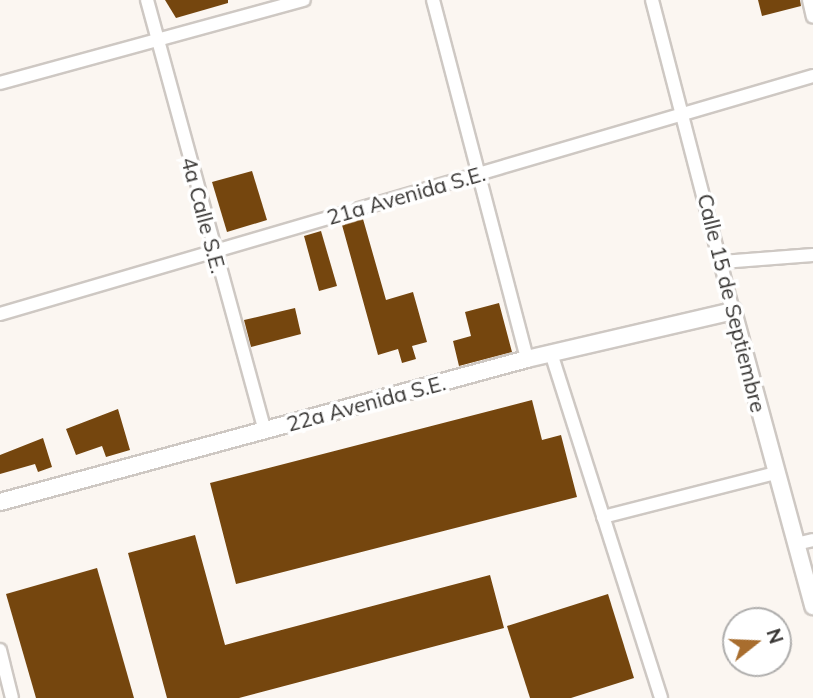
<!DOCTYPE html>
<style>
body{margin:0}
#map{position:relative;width:813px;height:698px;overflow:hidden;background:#fbf6f1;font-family:Mulish,sans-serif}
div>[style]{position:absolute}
.building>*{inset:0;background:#75460e}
.roads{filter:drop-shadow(2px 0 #cec8c3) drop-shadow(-2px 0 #cec8c3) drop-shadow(0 2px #cec8c3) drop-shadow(0 -2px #cec8c3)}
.minor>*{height:12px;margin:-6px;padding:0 6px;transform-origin:6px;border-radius:6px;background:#fff}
.tertiary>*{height:16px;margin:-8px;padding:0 8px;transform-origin:8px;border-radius:8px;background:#fff}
span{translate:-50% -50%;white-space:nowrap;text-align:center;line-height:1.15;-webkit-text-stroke:7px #fff;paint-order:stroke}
.street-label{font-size:21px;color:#363432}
.north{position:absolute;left:722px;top:607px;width:70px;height:70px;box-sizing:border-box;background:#fff;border:2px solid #afaead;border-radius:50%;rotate:72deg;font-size:19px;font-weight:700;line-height:28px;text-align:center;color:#363432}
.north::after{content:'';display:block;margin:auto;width:24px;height:32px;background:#a86d2e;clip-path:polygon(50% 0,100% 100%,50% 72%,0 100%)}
</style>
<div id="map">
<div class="building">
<i style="clip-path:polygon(165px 0,228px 0,228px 3px,176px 18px)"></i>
<i style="clip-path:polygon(758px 0,800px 0,801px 6px,762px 16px)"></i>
<i style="clip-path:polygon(252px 171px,267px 220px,227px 232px,212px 182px)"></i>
<i style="clip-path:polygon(363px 219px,386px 300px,413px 292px,427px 342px,412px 346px,416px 359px,402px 363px,398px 349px,378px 355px,342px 225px)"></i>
<i style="clip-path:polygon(321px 231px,337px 286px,319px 291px,304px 236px)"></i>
<i style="clip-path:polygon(499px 303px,512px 352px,459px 366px,453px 341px,471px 336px,465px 312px)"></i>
<i style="clip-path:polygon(295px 308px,301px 334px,251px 347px,244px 320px)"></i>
<i style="clip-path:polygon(532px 400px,542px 440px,561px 435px,577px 497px,236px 584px,210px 483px)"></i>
<i style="clip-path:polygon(118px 409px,130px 450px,106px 457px,102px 446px,76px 455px,66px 429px)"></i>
<i style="clip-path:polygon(43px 438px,52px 467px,38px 472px,35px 464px,0 474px,0 455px)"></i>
<i style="clip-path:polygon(195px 535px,225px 645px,490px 575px,504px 628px,239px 698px,167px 698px,128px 553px)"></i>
<i style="clip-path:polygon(97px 568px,134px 698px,36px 698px,6px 594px)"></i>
<i style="clip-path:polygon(608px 594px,634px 678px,571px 698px,530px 698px,507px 626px)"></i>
</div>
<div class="roads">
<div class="minor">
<i style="left:147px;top:0;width:446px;rotate:74.7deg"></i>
<i style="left:433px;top:0;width:371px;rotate:75.3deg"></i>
<i style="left:652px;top:0;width:321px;rotate:75.4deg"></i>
<i style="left:809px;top:0;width:17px;rotate:77deg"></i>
<i style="left:0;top:83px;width:315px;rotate:-15.3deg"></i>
<i style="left:722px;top:262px;width:91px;rotate:-4.4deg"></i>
<i style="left:0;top:314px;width:847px;rotate:-16.32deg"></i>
<i style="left:551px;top:353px;width:362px;rotate:72.3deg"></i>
<i style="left:603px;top:517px;width:179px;rotate:-14.3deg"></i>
<i style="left:796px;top:544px;width:17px;rotate:-13deg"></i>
<i style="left:0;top:650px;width:49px;rotate:76deg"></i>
</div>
<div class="tertiary">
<i style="left:0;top:502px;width:546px;rotate:-15.18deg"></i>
<i style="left:527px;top:359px;width:212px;rotate:-13.1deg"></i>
<i style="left:733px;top:311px;width:306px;rotate:74.8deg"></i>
</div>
</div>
<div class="street-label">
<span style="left:406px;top:195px;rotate:-16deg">21a Avenida S.E.</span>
<span style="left:204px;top:215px;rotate:75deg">4a Calle S.E.</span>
<span style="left:732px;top:303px;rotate:76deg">Calle 15 de Septiembre</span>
<span style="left:366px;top:403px;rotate:-15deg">22a Avenida S.E.</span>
</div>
<div class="north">N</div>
</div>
